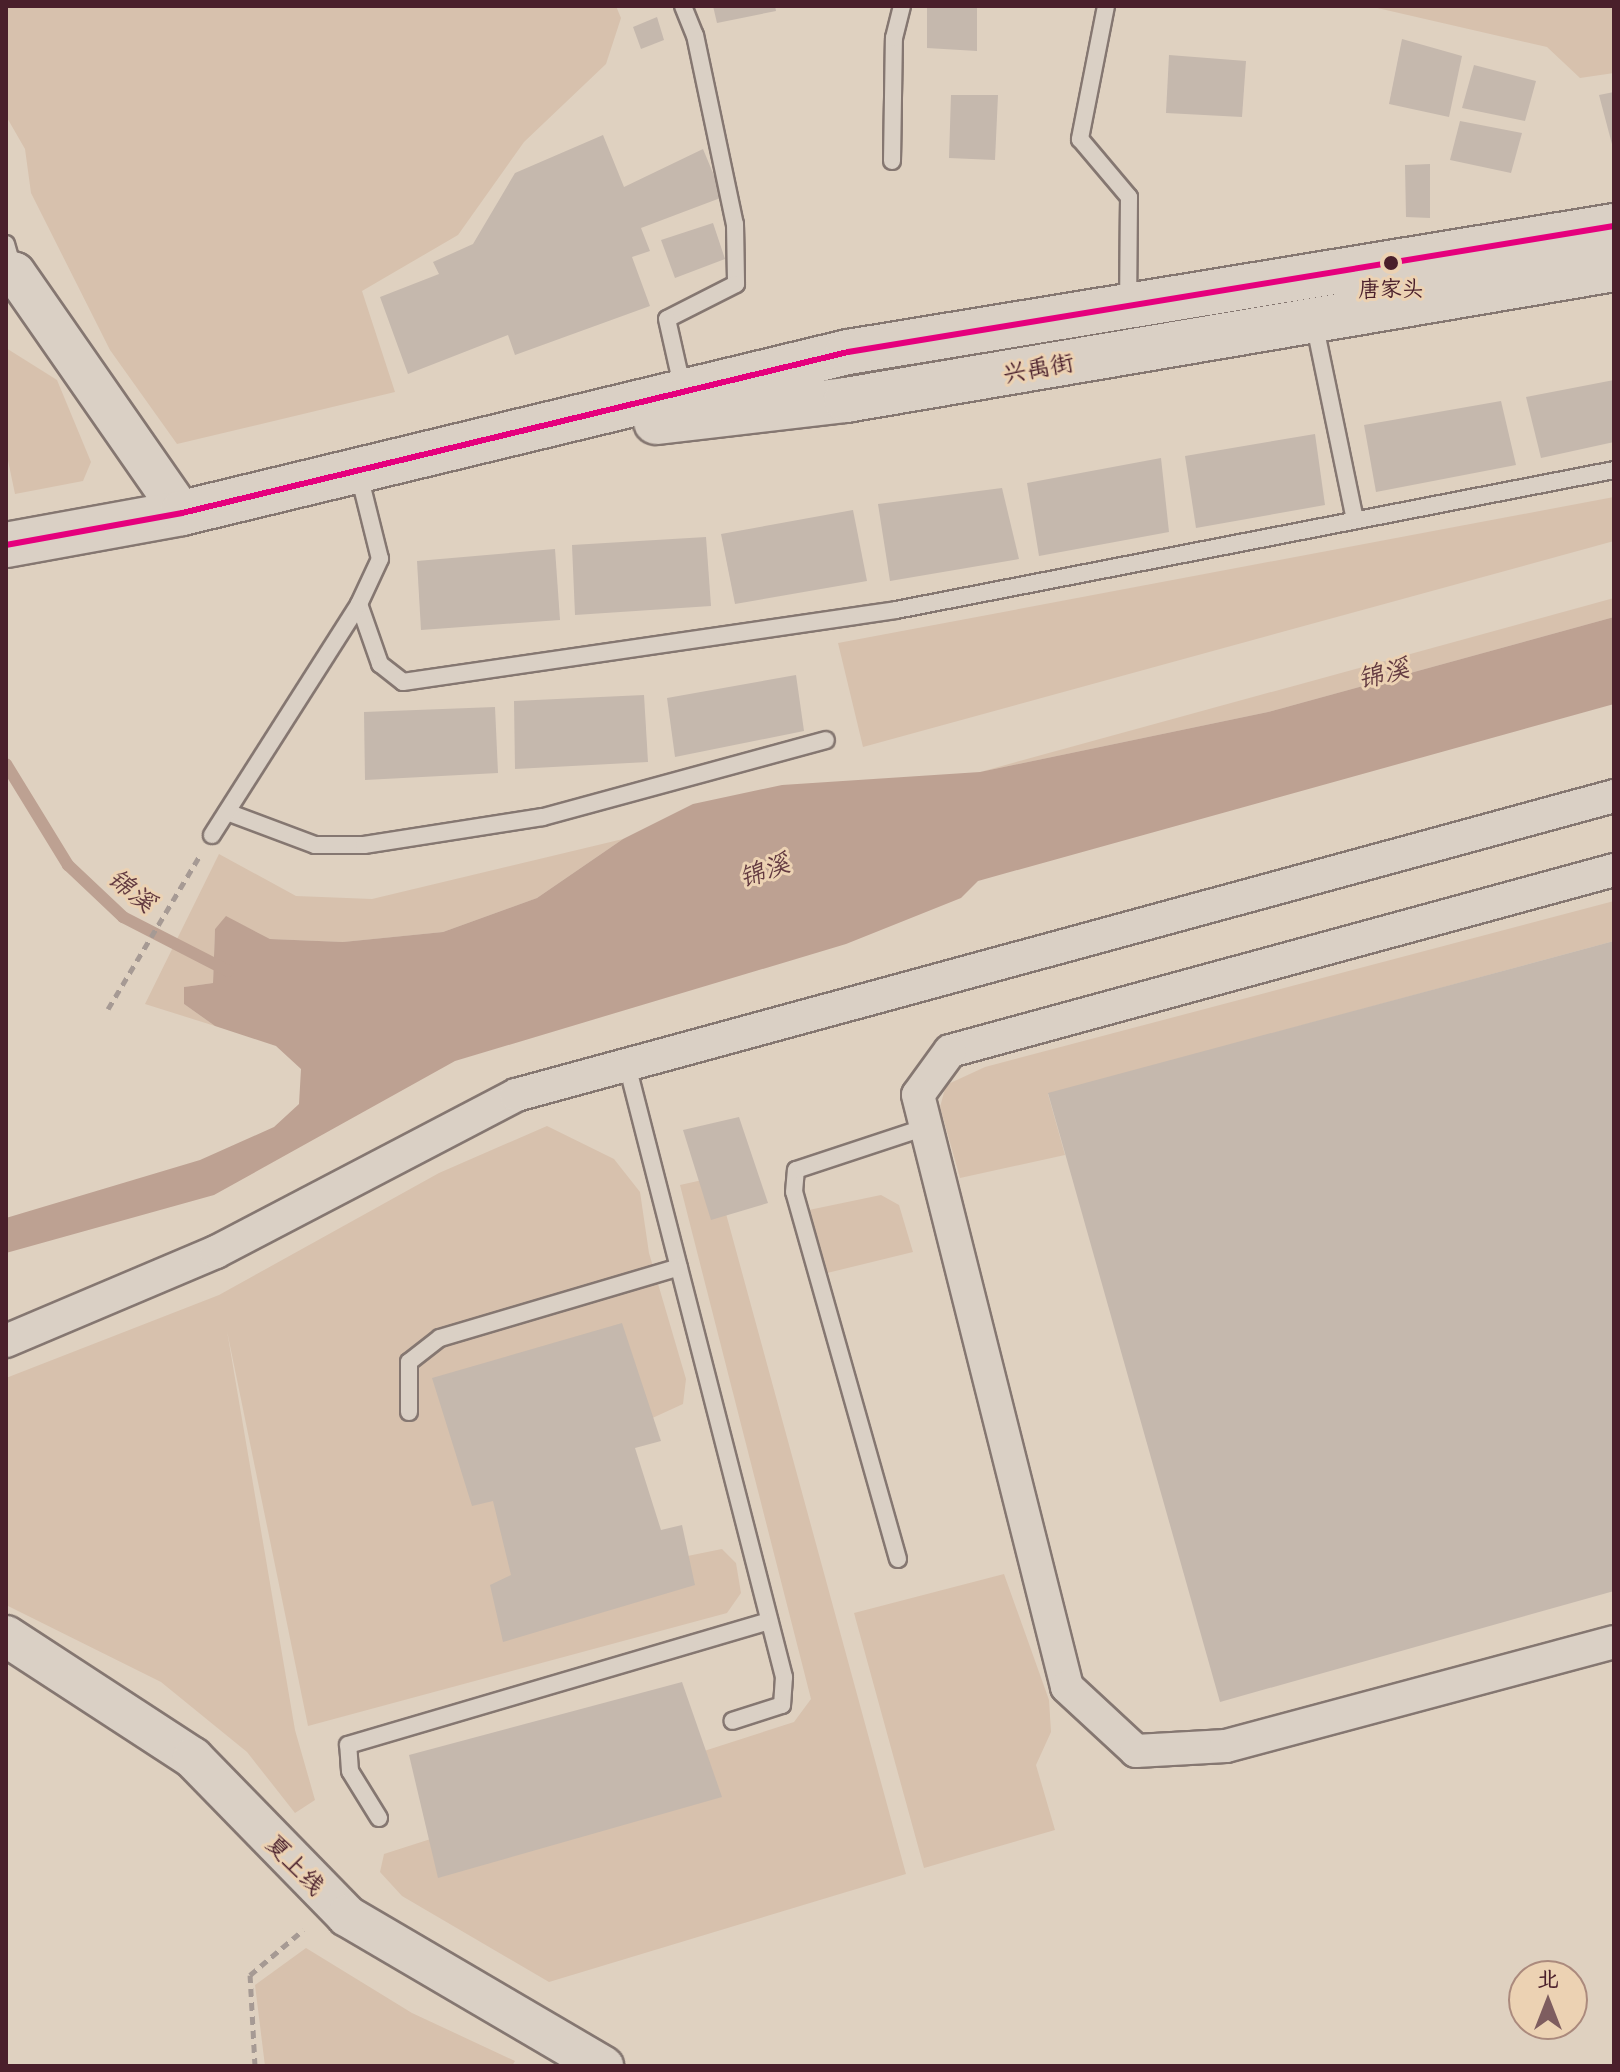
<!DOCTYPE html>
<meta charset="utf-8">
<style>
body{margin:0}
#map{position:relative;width:1620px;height:2072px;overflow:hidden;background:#dfd1c0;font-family:Mali,"LXGW WenKai TC",sans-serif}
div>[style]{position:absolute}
.green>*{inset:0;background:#d7c1ad}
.water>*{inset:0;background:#bda192}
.stream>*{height:12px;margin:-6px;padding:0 6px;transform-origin:6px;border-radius:6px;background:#bda192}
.building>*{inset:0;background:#c5b8ad}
.path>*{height:5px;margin-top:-2.5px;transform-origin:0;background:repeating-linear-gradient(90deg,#a69a94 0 8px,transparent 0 14px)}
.roads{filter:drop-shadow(2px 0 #857771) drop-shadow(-2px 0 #857771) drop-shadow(0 2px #857771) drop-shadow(0 -2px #857771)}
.service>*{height:16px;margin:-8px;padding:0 8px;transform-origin:8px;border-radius:8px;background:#dad0c5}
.minor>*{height:32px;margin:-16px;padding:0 16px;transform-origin:16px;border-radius:16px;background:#dad0c5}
.tertiary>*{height:40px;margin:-20px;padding:0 20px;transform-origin:20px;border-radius:20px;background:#dad0c5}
.primary>*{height:44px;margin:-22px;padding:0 22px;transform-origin:22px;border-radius:22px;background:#dad0c5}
.bus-1>*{height:6px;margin:-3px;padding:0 3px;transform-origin:3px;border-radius:3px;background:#e5007d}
.dots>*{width:22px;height:22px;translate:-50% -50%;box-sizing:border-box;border:4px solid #ecd2b3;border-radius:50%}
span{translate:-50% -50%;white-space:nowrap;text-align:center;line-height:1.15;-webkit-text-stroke:6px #ecd2b3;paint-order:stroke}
.bus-label{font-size:22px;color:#4a1f2b}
.street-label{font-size:24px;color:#4a1f2b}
.water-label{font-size:26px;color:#633a40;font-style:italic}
.frame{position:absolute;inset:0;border:8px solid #4a1f2b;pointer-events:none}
.north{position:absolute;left:1508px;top:1960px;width:80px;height:80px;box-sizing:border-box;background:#ecd2b3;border:2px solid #ab8a7d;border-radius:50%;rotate:0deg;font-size:22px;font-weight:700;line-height:32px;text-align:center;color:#4a1f2b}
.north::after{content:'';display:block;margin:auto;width:28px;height:36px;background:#7e5d5f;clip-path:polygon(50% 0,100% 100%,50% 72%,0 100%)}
</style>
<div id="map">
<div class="green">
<i style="clip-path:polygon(6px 6px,616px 6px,621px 18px,606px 64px,524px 142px,458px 235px,362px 291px,395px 392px,177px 444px,110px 350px,31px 193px,25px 149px,6px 116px)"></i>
<i style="clip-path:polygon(1614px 6px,1614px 73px,1580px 78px,1547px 47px,1373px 7px)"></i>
<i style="clip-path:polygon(6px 348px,57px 380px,91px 462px,83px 481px,15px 494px,6px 451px)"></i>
<i style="clip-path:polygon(1614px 497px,1614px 541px,863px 747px,838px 643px)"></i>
<i style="clip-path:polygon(1614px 598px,1614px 617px,1268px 712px,980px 772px)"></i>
<i style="clip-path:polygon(623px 839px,537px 898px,443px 932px,343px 942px,270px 939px,226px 917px,215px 929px,213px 983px,184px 987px,184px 1004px,215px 1026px,145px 1004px,219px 854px,296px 896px,372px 899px)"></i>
<i style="clip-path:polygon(1614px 901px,1614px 941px,1048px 1094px,1065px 1155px,960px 1178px,940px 1107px,946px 1085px,985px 1067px)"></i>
<i style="clip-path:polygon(547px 1126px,614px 1159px,640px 1192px,649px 1253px,686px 1379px,683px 1404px,613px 1436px,653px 1563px,722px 1549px,736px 1563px,741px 1593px,727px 1613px,308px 1726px,227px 1331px,295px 1730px,315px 1800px,295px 1813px,247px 1752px,161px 1682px,6px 1605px,6px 1378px,219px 1295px,439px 1173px)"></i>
<i style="clip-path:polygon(716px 1177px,906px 1874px,549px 1982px,402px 1896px,380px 1872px,384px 1854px,794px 1722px,811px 1699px,680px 1185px)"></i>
<i style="clip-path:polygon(881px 1195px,899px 1205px,913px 1252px,823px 1274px,804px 1211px)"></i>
<i style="clip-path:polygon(1004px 1574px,1049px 1700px,1051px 1732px,1036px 1765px,1055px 1830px,924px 1868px,854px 1613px)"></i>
<i style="clip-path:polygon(306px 1948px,412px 2013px,515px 2061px,512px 2066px,265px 2066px,255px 1985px)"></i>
</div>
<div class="water">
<i style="clip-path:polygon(1614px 617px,1614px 704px,978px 881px,961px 898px,846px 944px,455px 1061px,214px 1195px,6px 1253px,6px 1218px,200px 1160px,274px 1127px,299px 1104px,301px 1069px,276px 1046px,215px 1026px,184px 1004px,184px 987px,213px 983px,215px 929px,226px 916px,270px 939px,343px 942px,443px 932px,537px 898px,623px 839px,693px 804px,782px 785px,980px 772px,1268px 712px)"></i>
</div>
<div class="stream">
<i style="left:6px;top:764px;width:119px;rotate:58.5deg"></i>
<i style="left:68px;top:865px;width:76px;rotate:43.4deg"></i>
<i style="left:123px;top:917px;width:118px;rotate:27.2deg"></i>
</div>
<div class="building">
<i style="clip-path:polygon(713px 6px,775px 6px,776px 11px,717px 23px)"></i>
<i style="clip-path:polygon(927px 6px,977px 6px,977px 51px,927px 48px)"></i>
<i style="clip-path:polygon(657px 17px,664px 40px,641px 49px,633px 27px)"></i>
<i style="clip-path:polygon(1402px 39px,1462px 56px,1449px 117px,1389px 104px)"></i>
<i style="clip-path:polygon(1169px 55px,1246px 61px,1242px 117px,1166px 113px)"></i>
<i style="clip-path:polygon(1474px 65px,1536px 81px,1525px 121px,1462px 108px)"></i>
<i style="clip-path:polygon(1614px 92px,1614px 148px,1613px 148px,1599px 95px)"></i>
<i style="clip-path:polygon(951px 95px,998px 95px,995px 160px,949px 158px)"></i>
<i style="clip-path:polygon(1460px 121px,1522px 133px,1511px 173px,1450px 160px)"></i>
<i style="clip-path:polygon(603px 135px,624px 187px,703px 149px,723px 197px,641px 228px,650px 251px,632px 257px,650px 306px,515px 355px,508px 335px,408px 374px,380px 297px,439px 274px,433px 262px,473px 244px,515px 173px)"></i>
<i style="clip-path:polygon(1430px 164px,1430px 218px,1406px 217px,1405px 165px)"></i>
<i style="clip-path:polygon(713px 223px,725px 259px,675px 278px,661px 240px)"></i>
<i style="clip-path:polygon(1614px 380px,1614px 442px,1541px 458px,1526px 397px)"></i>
<i style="clip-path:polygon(1501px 401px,1516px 465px,1376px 492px,1364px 425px)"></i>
<i style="clip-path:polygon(1315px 434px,1325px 505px,1196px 528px,1185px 456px)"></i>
<i style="clip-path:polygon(1161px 458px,1169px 532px,1039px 556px,1027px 483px)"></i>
<i style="clip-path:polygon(1002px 488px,1019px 559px,890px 581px,878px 504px)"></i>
<i style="clip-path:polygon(853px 510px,867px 581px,735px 604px,721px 534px)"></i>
<i style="clip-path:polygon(706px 537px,711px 606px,575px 615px,572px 545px)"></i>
<i style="clip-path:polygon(555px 549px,560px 620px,421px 630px,417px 561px)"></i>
<i style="clip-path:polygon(796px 675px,804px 731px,675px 757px,667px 698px)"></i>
<i style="clip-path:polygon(644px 695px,648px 762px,515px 769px,514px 701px)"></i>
<i style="clip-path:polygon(495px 707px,498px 773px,365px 780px,364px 712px)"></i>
<i style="clip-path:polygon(1614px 941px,1614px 1591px,1220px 1702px,1048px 1093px)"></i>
<i style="clip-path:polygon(739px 1117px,768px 1203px,711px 1220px,683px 1130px)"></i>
<i style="clip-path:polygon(622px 1323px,661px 1441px,635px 1448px,661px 1530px,682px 1525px,695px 1585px,503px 1642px,490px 1585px,511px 1575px,493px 1501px,472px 1506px,432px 1378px)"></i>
<i style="clip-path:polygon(682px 1682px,722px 1797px,438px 1878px,409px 1755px)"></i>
</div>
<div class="path">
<i style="left:108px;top:1009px;width:177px;rotate:-59.1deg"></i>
<i style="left:255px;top:2066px;width:91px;rotate:-93.1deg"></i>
<i style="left:250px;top:1975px;width:70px;rotate:-40.3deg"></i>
</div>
<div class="roads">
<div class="service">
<i style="left:683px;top:6px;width:31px;rotate:68deg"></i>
<i style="left:695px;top:35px;width:193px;rotate:78.1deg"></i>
<i style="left:735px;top:224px;width:60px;rotate:89deg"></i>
<i style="left:736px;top:284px;width:77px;rotate:153.1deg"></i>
<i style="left:667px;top:319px;width:73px;rotate:77.3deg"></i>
<i style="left:1106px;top:6px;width:136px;rotate:101.1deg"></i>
<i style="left:1080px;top:139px;width:76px;rotate:49.8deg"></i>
<i style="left:1129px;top:197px;width:107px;rotate:90.5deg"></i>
<i style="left:892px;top:161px;width:123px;rotate:-89.1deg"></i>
<i style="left:894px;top:38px;width:33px;rotate:-76deg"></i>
<i style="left:6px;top:244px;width:29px;rotate:74deg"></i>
<i style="left:1314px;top:322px;width:202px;rotate:78.3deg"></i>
<i style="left:359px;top:604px;width:64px;rotate:70.7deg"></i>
<i style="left:380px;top:664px;width:29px;rotate:38deg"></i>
<i style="left:403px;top:682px;width:498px;rotate:-8.3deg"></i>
<i style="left:896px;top:610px;width:732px;rotate:-11.03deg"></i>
<i style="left:227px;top:812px;width:94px;rotate:20.6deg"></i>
<i style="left:315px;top:845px;width:49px"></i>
<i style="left:364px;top:845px;width:181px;rotate:-8.9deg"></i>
<i style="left:543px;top:817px;width:293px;rotate:-15.2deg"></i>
<i style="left:212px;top:835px;width:274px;rotate:-57.5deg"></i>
<i style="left:359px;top:604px;width:50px;rotate:-65deg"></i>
<i style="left:380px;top:559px;width:91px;rotate:-104deg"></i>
<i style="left:627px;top:1065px;width:632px;rotate:75.61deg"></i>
<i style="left:784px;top:1677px;width:28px;rotate:94deg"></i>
<i style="left:782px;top:1705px;width:52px;rotate:162.3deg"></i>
<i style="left:409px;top:1412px;width:50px;rotate:-90deg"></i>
<i style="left:409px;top:1362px;width:39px;rotate:-38deg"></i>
<i style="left:440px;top:1338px;width:249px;rotate:-16.5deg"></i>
<i style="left:898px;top:1559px;width:381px;rotate:-105.8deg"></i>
<i style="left:794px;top:1192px;width:22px;rotate:-85deg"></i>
<i style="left:796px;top:1170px;width:137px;rotate:-18.3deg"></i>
<i style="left:379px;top:1818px;width:55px;rotate:-121.7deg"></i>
<i style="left:350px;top:1771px;width:26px;rotate:-94deg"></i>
<i style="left:348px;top:1745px;width:439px;rotate:-16.4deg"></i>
</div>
<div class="minor">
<i style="left:1614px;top:870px;width:688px;rotate:164.75deg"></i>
<i style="left:950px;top:1051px;width:54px;rotate:126deg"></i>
<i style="left:918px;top:1095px;width:610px;rotate:75.87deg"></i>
<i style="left:1067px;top:1687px;width:94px;rotate:42.8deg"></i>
<i style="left:1136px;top:1751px;width:90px;rotate:-3.2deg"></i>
<i style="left:1226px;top:1746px;width:402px;rotate:-15deg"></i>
<i style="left:6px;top:1341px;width:228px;rotate:-23deg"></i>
<i style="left:216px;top:1252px;width:339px;rotate:-27.6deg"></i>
<i style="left:516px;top:1095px;width:1138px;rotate:-15.23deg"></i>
</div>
<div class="tertiary">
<i style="left:6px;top:270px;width:9px;rotate:18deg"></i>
<i style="left:15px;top:273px;width:292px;rotate:55.2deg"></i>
<i style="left:6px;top:1636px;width:223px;rotate:33.1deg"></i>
<i style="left:193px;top:1758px;width:221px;rotate:45.7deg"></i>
<i style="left:347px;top:1916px;width:297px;rotate:30.4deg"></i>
</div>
<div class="primary">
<i style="left:656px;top:422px;width:191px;rotate:-6.6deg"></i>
<i style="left:846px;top:400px;width:779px;rotate:-9.68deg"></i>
<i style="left:6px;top:545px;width:179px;rotate:-10.3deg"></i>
<i style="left:182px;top:513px;width:685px;rotate:-13.59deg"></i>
<i style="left:848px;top:352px;width:776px;rotate:-9.34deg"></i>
</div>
</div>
<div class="bus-1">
<i style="left:6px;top:545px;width:179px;rotate:-10.3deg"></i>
<i style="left:182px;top:513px;width:685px;rotate:-13.59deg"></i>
<i style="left:848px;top:352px;width:776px;rotate:-9.34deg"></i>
</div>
<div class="dots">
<i style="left:1391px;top:263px;background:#4a1f2b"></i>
</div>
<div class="bus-label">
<span style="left:1391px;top:288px">唐家头</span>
</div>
<div class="street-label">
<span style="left:1038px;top:367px;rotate:-10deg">兴禹街</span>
<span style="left:296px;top:1864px;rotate:46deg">夏上线</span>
</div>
<div class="water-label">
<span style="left:1383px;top:673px;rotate:-14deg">锦溪</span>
<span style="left:764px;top:870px;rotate:-20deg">锦溪</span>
<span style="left:132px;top:890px;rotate:38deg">锦溪</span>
</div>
<div class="frame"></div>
<div class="north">北</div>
</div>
